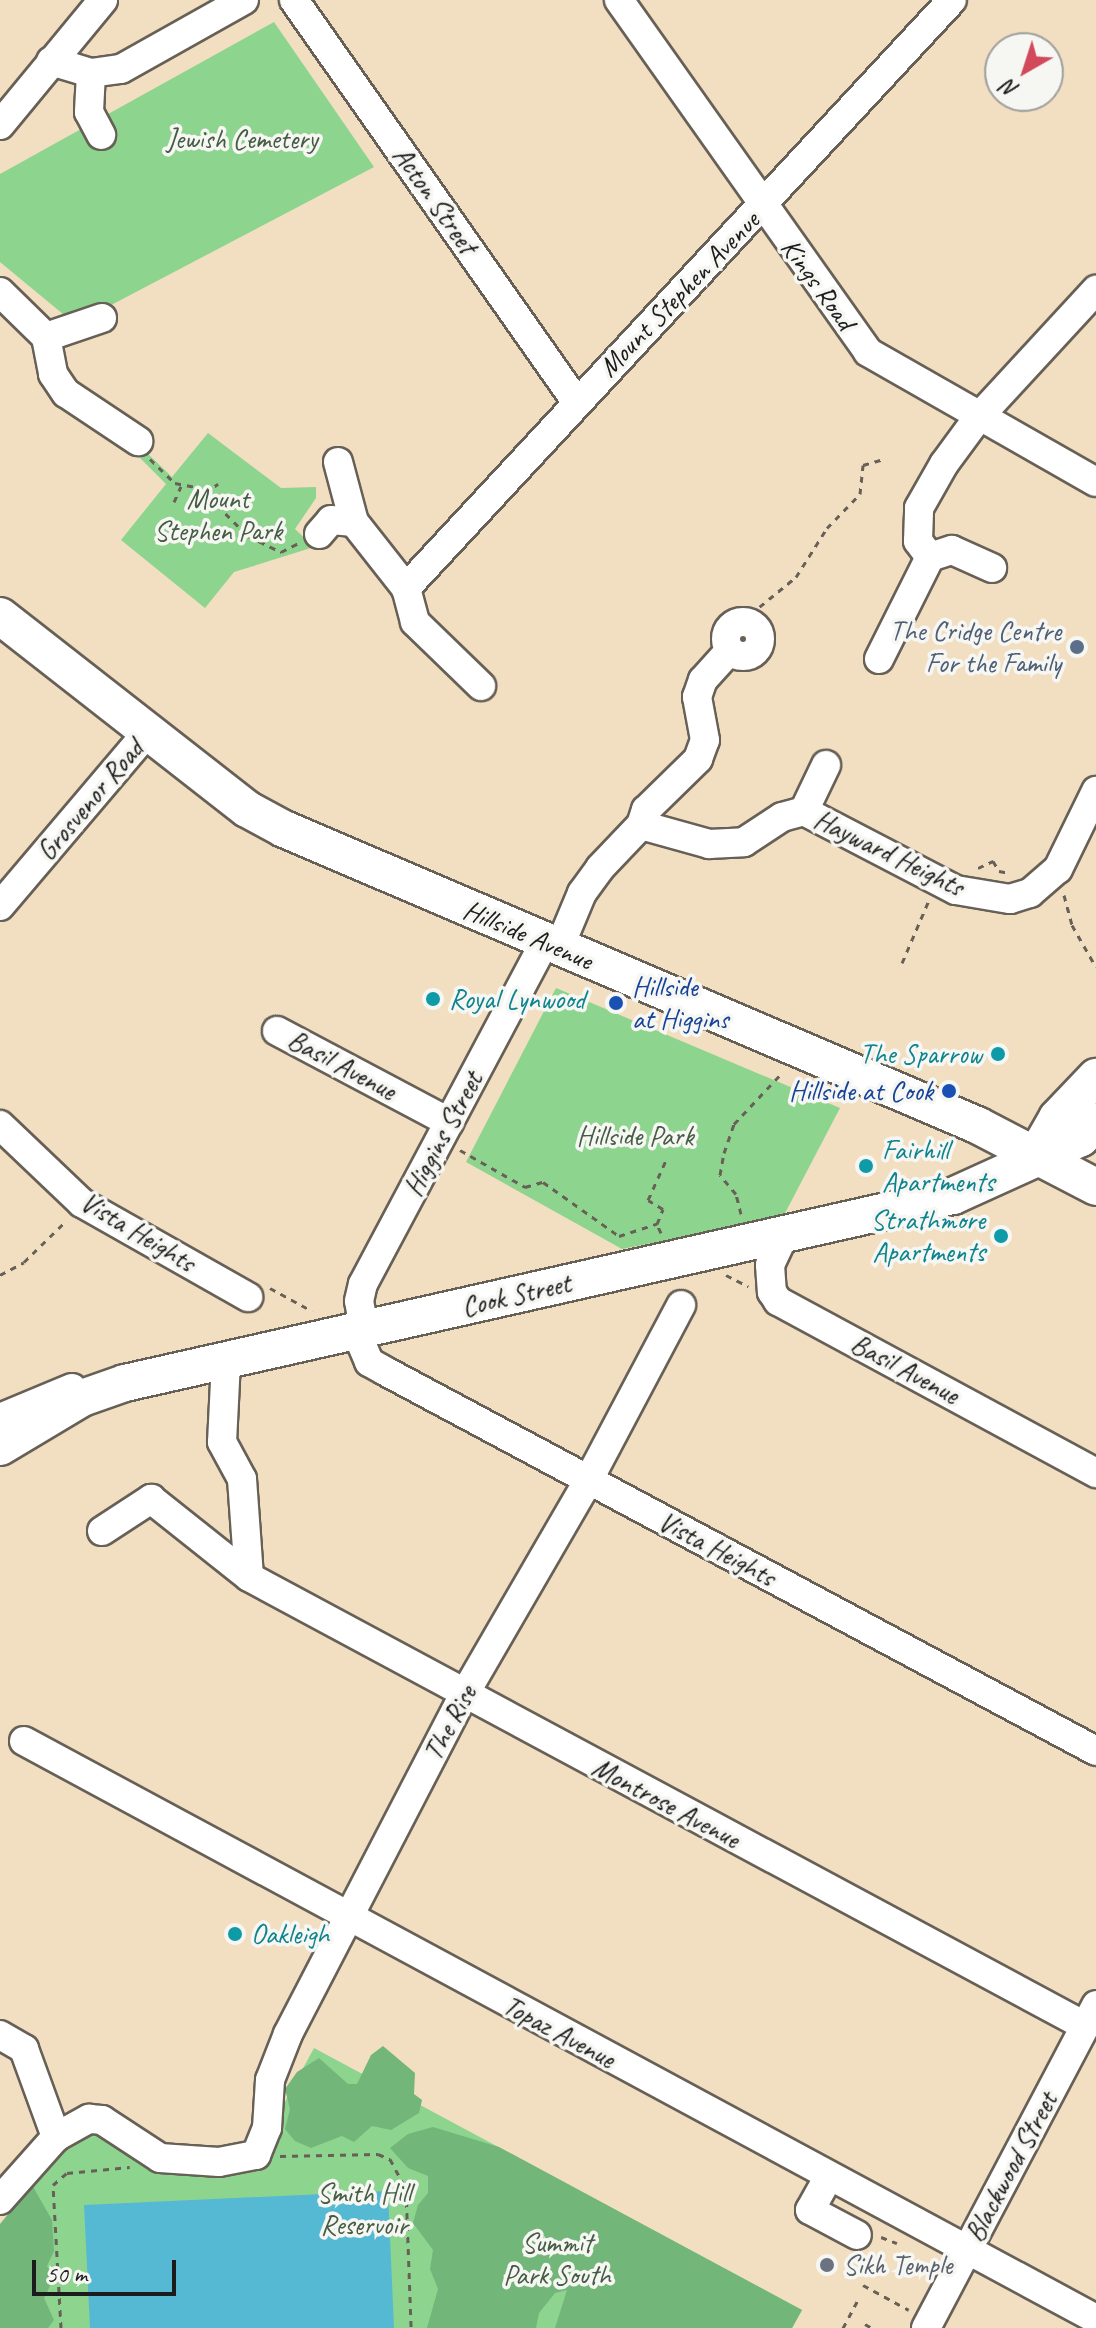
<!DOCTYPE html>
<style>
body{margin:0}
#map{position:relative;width:1096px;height:2328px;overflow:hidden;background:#f2dec1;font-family:Caveat,sans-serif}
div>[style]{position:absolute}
.green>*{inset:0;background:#8dd48e}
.forest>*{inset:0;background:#72b679}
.water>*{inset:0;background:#56b9d4}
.path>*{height:3px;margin-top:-1.5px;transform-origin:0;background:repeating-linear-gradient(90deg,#676056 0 6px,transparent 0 12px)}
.roads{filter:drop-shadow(2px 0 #676056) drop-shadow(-2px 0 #676056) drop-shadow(0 2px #676056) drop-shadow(0 -2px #676056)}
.minor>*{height:28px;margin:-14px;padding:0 14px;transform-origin:14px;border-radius:14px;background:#fff}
.minor>.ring{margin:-14px;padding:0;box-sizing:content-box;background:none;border:28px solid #fff;border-radius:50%}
.major>*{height:36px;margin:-18px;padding:0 18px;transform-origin:18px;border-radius:18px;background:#fff}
.dots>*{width:22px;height:22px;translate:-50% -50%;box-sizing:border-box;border:4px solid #f6f6f2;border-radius:50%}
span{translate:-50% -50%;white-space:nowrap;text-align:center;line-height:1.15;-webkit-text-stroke:7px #f6f6f2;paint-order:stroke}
.park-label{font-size:28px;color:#445c44}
.street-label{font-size:28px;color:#1c1c1c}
.service-label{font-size:28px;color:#4e5e75}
.right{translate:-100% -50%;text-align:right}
.transit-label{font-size:28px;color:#164399}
.left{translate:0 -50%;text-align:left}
.culture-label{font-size:28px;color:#0d838f}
.worship-label{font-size:28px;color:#5b616d}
.north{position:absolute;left:984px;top:32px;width:80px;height:80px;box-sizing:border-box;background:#f6f6f2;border:2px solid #9f9f9c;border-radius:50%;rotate:219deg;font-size:22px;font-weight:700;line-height:32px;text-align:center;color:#1c1c1c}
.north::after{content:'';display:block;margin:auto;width:28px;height:36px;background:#d1495b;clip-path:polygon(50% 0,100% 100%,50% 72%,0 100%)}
.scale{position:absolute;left:32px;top:2260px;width:144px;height:36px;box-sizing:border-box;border:4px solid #1c1c1c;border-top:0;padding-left:10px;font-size:24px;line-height:28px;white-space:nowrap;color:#1c1c1c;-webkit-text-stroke:6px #f6f6f2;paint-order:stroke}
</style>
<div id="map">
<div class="green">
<i style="clip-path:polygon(274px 22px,374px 167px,75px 324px,0 262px,0 174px)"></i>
<i style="clip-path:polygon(208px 433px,281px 488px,316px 487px,316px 498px,295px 529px,314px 547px,234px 572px,205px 608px,121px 540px,166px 484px,140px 458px,146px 452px,172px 477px)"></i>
<i style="clip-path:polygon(556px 988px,840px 1108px,783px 1217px,622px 1249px,466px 1162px)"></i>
<i style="clip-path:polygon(314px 2048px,802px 2310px,792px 2328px,0 2328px,26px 2191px,44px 2159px,112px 2119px,193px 2162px,254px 2159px)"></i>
</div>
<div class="forest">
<i style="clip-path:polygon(383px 2046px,415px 2073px,414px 2094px,422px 2100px,419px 2113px,391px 2130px,372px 2126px,354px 2142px,342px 2136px,311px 2148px,295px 2141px,285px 2129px,290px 2109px,285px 2089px,297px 2072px,319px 2058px,348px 2084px,357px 2084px,371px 2055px)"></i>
<i style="clip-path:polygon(433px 2127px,499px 2147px,802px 2310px,792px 2328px,555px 2328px,567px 2290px,555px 2293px,539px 2313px,536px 2328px,427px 2328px,438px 2289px,430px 2269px,433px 2250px,413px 2223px,418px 2205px,428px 2193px,428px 2176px,408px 2168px,390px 2148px,408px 2134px)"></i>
<i style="clip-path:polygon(32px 2185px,52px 2220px,54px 2251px,47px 2266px,54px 2278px,44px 2298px,54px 2320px,48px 2328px,0 2328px,0 2224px)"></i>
</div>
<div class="water">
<i style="clip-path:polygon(388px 2191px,394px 2328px,90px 2328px,84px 2205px)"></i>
</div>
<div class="path">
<i style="left:150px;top:459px;width:35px;rotate:44deg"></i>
<i style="left:175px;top:483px;width:25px;rotate:11deg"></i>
<i style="left:200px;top:488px;width:68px;rotate:45deg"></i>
<i style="left:248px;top:536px;width:37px;rotate:26deg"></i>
<i style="left:281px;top:552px;width:20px;rotate:-27deg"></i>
<i style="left:205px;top:493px;width:16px;rotate:-35deg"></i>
<i style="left:174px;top:502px;width:17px;rotate:-66deg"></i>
<i style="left:741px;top:622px;width:71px;rotate:-39.3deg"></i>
<i style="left:796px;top:577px;width:58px;rotate:-57.7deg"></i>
<i style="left:827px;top:528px;width:47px;rotate:-45.9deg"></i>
<i style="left:860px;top:494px;width:29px;rotate:-84deg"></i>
<i style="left:863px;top:465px;width:19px;rotate:-16deg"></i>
<i style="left:978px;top:868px;width:17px;rotate:-25deg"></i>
<i style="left:993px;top:861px;width:12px;rotate:59deg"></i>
<i style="left:999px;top:871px;width:11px;rotate:10deg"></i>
<i style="left:1064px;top:895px;width:31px;rotate:75deg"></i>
<i style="left:1072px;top:925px;width:48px;rotate:60.3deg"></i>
<i style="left:902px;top:963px;width:69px;rotate:-66.8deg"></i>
<i style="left:460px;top:1150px;width:75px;rotate:29.6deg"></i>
<i style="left:525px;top:1187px;width:19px;rotate:-16deg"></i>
<i style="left:543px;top:1182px;width:93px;rotate:35.4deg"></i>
<i style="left:619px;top:1236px;width:40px;rotate:-18deg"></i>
<i style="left:741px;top:1214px;width:21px;rotate:-104deg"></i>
<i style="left:736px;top:1194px;width:25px;rotate:-130deg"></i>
<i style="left:720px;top:1175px;width:22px;rotate:-80deg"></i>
<i style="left:724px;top:1153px;width:31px;rotate:-71deg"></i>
<i style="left:734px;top:1124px;width:69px;rotate:-46.8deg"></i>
<i style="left:661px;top:1233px;width:10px;rotate:-114deg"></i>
<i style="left:657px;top:1224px;width:16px;rotate:-68deg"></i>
<i style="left:663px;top:1209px;width:17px;rotate:-149deg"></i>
<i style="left:648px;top:1200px;width:46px;rotate:-65.7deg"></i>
<i style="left:0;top:1275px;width:27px;rotate:-28deg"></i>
<i style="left:24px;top:1262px;width:59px;rotate:-44.3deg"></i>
<i style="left:726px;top:1275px;width:25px;rotate:27deg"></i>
<i style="left:270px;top:1288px;width:48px;rotate:28.7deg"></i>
<i style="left:280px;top:2156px;width:98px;rotate:-1.2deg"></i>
<i style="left:378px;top:2154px;width:13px;rotate:23deg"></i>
<i style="left:390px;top:2159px;width:34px;rotate:62deg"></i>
<i style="left:406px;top:2189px;width:139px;rotate:87.9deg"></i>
<i style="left:881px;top:2237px;width:17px;rotate:21deg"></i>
<i style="left:863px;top:2285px;width:52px;rotate:28.5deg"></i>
<i style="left:865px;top:2324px;width:8px;rotate:30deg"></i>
<i style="left:61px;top:2328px;width:143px;rotate:-93.2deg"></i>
<i style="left:53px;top:2185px;width:18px;rotate:-41deg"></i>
<i style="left:67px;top:2173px;width:63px;rotate:-5.4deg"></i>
<i style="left:843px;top:2328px;width:34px;rotate:-62deg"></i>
</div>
<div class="roads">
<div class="minor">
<i style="left:294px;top:0;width:489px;rotate:54.9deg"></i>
<i style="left:619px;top:0;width:431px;rotate:54.7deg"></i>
<i style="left:868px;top:352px;width:262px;rotate:29.7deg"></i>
<i style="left:51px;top:61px;width:42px;rotate:16.7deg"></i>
<i style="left:91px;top:73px;width:30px;rotate:-8deg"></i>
<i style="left:121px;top:69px;width:141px;rotate:-29.3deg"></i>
<i style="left:91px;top:73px;width:39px;rotate:93deg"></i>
<i style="left:89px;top:112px;width:26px;rotate:62deg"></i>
<i style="left:0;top:125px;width:162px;rotate:-50.5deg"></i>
<i style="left:0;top:292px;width:64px;rotate:44.4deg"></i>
<i style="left:102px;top:318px;width:59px;rotate:161.3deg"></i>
<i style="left:46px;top:337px;width:38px;rotate:79deg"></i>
<i style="left:53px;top:374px;width:23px;rotate:56deg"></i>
<i style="left:66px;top:393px;width:87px;rotate:33.7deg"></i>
<i style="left:338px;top:462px;width:62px;rotate:75.1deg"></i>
<i style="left:354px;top:522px;width:84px;rotate:51.8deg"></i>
<i style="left:406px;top:588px;width:35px;rotate:75deg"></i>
<i style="left:415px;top:622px;width:92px;rotate:44.1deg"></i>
<i style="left:319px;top:534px;width:18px;rotate:-49deg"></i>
<i style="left:331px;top:520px;width:23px;rotate:5deg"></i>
<i style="left:930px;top:557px;width:23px;rotate:-18deg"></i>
<i style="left:952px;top:550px;width:44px;rotate:24.2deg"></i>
<i style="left:406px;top:588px;width:802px;rotate:-47.12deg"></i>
<i class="ring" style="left:726px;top:622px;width:6px;height:6px"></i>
<i style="left:879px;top:659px;width:114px;rotate:-63.4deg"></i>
<i style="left:930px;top:557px;width:20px;rotate:-127deg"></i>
<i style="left:918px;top:541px;width:33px;rotate:-88deg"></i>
<i style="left:919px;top:508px;width:51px;rotate:-60.4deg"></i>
<i style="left:944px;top:464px;width:56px;rotate:-53.7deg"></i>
<i style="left:977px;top:419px;width:176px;rotate:-47.3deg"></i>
<i style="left:804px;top:811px;width:51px;rotate:-64.4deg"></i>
<i style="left:641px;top:825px;width:71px;rotate:15.6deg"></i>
<i style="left:709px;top:844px;width:35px;rotate:-3deg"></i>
<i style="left:744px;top:842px;width:45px;rotate:-33.3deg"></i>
<i style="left:782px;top:817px;width:23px;rotate:-15deg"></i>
<i style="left:804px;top:811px;width:171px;rotate:27.5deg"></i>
<i style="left:956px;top:890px;width:55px;rotate:9.5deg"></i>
<i style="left:1010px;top:899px;width:21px;rotate:-17deg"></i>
<i style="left:1030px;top:893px;width:37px;rotate:-41deg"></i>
<i style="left:1058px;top:869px;width:87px;rotate:-64deg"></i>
<i style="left:0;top:906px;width:231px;rotate:-49.7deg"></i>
<i style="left:559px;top:948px;width:60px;rotate:-67.3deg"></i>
<i style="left:582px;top:893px;width:31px;rotate:-54deg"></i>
<i style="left:600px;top:868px;width:59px;rotate:-46.4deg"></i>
<i style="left:641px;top:825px;width:16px;rotate:-72deg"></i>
<i style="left:646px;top:810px;width:73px;rotate:-44.4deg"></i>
<i style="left:698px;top:759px;width:20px;rotate:-70deg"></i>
<i style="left:705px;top:740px;width:44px;rotate:-100.5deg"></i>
<i style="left:697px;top:697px;width:18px;rotate:-71deg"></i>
<i style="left:703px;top:680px;width:40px;rotate:-48deg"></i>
<i style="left:277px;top:1031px;width:195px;rotate:27.9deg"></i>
<i style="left:0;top:1125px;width:113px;rotate:43.6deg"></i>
<i style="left:82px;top:1203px;width:191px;rotate:29.5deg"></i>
<i style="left:784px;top:1235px;width:33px;rotate:115deg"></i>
<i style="left:770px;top:1265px;width:27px;rotate:86deg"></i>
<i style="left:772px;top:1292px;width:11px;rotate:56deg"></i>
<i style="left:778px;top:1301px;width:362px;rotate:28.4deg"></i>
<i style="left:364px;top:1329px;width:28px;rotate:-100deg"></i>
<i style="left:359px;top:1301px;width:17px;rotate:-77deg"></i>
<i style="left:363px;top:1284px;width:386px;rotate:-62deg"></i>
<i style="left:356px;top:1331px;width:34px;rotate:67deg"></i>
<i style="left:369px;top:1362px;width:18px;rotate:29deg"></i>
<i style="left:385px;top:1371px;width:806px;rotate:28.12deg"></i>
<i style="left:226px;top:1361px;width:81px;rotate:92.8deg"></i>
<i style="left:222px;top:1442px;width:42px;rotate:61.6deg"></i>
<i style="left:242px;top:1479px;width:98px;rotate:85.9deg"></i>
<i style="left:0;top:1418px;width:78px;rotate:-22.6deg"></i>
<i style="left:102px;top:1531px;width:59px;rotate:-33.1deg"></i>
<i style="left:151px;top:1499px;width:125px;rotate:38.5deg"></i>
<i style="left:249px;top:1577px;width:949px;rotate:28.24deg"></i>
<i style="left:24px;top:1741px;width:1218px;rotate:28.33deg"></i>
<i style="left:0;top:2035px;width:28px;rotate:30deg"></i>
<i style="left:24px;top:2049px;width:94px;rotate:70deg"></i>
<i style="left:829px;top:2176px;width:39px;rotate:119deg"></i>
<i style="left:810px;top:2210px;width:53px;rotate:28deg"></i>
<i style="left:0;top:2200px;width:84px;rotate:-48.4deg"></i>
<i style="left:56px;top:2137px;width:38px;rotate:-29deg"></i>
<i style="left:89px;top:2119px;width:13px;rotate:4deg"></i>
<i style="left:102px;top:2120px;width:69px;rotate:33.2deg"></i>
<i style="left:160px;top:2158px;width:59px;rotate:3.9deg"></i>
<i style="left:219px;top:2162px;width:38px;rotate:-11deg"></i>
<i style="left:256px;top:2155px;width:29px;rotate:-68deg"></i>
<i style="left:267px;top:2128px;width:48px;rotate:-86.4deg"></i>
<i style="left:270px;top:2080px;width:49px;rotate:-68.6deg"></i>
<i style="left:288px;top:2034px;width:382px;rotate:-62.6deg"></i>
<i style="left:464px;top:1695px;width:247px;rotate:-59.9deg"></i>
<i style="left:588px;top:1481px;width:199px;rotate:-62.1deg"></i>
<i style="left:926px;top:2328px;width:365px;rotate:-62.2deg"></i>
</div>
<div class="major">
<i style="left:0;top:616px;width:313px;rotate:38deg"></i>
<i style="left:247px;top:809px;width:42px;rotate:28.4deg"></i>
<i style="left:284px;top:829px;width:754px;rotate:23.13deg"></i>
<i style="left:977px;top:1125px;width:134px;rotate:27.5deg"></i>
<i style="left:1036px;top:1155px;width:43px;rotate:-60.4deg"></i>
<i style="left:1057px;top:1118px;width:57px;rotate:-46.4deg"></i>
<i style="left:0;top:1447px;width:96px;rotate:-30.9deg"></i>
<i style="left:82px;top:1398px;width:46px;rotate:-19.2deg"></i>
<i style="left:125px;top:1383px;width:849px;rotate:-12.73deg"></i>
<i style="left:953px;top:1196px;width:141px;rotate:-24.4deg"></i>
<i style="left:1081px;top:1138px;width:22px;rotate:-47deg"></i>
</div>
</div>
<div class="dots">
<i style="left:1077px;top:647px;background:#5c6f8a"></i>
<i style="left:433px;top:999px;background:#0f9aa8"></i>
<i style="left:616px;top:1003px;background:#1a4fb4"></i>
<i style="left:998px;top:1054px;background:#0f9aa8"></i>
<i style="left:949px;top:1091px;background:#1a4fb4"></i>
<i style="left:866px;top:1166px;background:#0f9aa8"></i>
<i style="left:1001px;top:1236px;background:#0f9aa8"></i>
<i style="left:235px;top:1934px;background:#0f9aa8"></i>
<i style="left:827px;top:2265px;background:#6b7280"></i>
</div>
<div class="park-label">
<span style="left:242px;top:139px">Jewish Cemetery</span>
<span style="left:218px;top:515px">Mount<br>Stephen Park</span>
<span style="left:635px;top:1136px">Hillside Park</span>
<span style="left:364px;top:2209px">Smith Hill<br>Reservoir</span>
<span style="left:557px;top:2259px">Summit<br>Park South</span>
</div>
<div class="street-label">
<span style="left:435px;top:200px;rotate:55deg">Acton Street</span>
<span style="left:818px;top:284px;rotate:54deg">Kings Road</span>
<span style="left:679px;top:294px;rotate:-46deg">Mount Stephen Avenue</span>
<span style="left:90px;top:800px;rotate:-50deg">Grosvenor Road</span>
<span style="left:889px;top:853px;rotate:26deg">Hayward Heights</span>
<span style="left:528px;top:935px;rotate:23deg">Hillside Avenue</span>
<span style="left:342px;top:1065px;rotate:28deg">Basil Avenue</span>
<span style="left:443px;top:1134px;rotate:-62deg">Higgins Street</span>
<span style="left:138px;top:1232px;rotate:31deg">Vista Heights</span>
<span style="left:516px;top:1295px;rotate:-13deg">Cook Street</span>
<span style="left:905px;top:1369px;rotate:28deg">Basil Avenue</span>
<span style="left:717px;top:1549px;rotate:28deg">Vista Heights</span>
<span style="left:450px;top:1723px;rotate:-62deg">The Rise</span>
<span style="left:666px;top:1803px;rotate:28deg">Montrose Avenue</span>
<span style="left:559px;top:2032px;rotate:28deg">Topaz Avenue</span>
<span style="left:1011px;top:2167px;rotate:-62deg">Blackwood Street</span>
</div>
<div class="service-label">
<span class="right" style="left:1061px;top:647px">The Cridge Centre<br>For the Family</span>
</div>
<div class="transit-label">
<span class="left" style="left:632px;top:1003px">Hillside<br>at Higgins</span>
<span class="right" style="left:933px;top:1091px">Hillside at Cook</span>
</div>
<div class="culture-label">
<span class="left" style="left:449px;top:999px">Royal Lynwood</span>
<span class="right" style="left:982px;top:1054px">The Sparrow</span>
<span class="left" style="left:882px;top:1166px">Fairhill<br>Apartments</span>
<span class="right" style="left:985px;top:1236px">Strathmore<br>Apartments</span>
<span class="left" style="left:251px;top:1934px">Oakleigh</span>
</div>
<div class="worship-label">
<span class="left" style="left:843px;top:2265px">Sikh Temple</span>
</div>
<div class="north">N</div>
<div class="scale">50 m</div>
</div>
